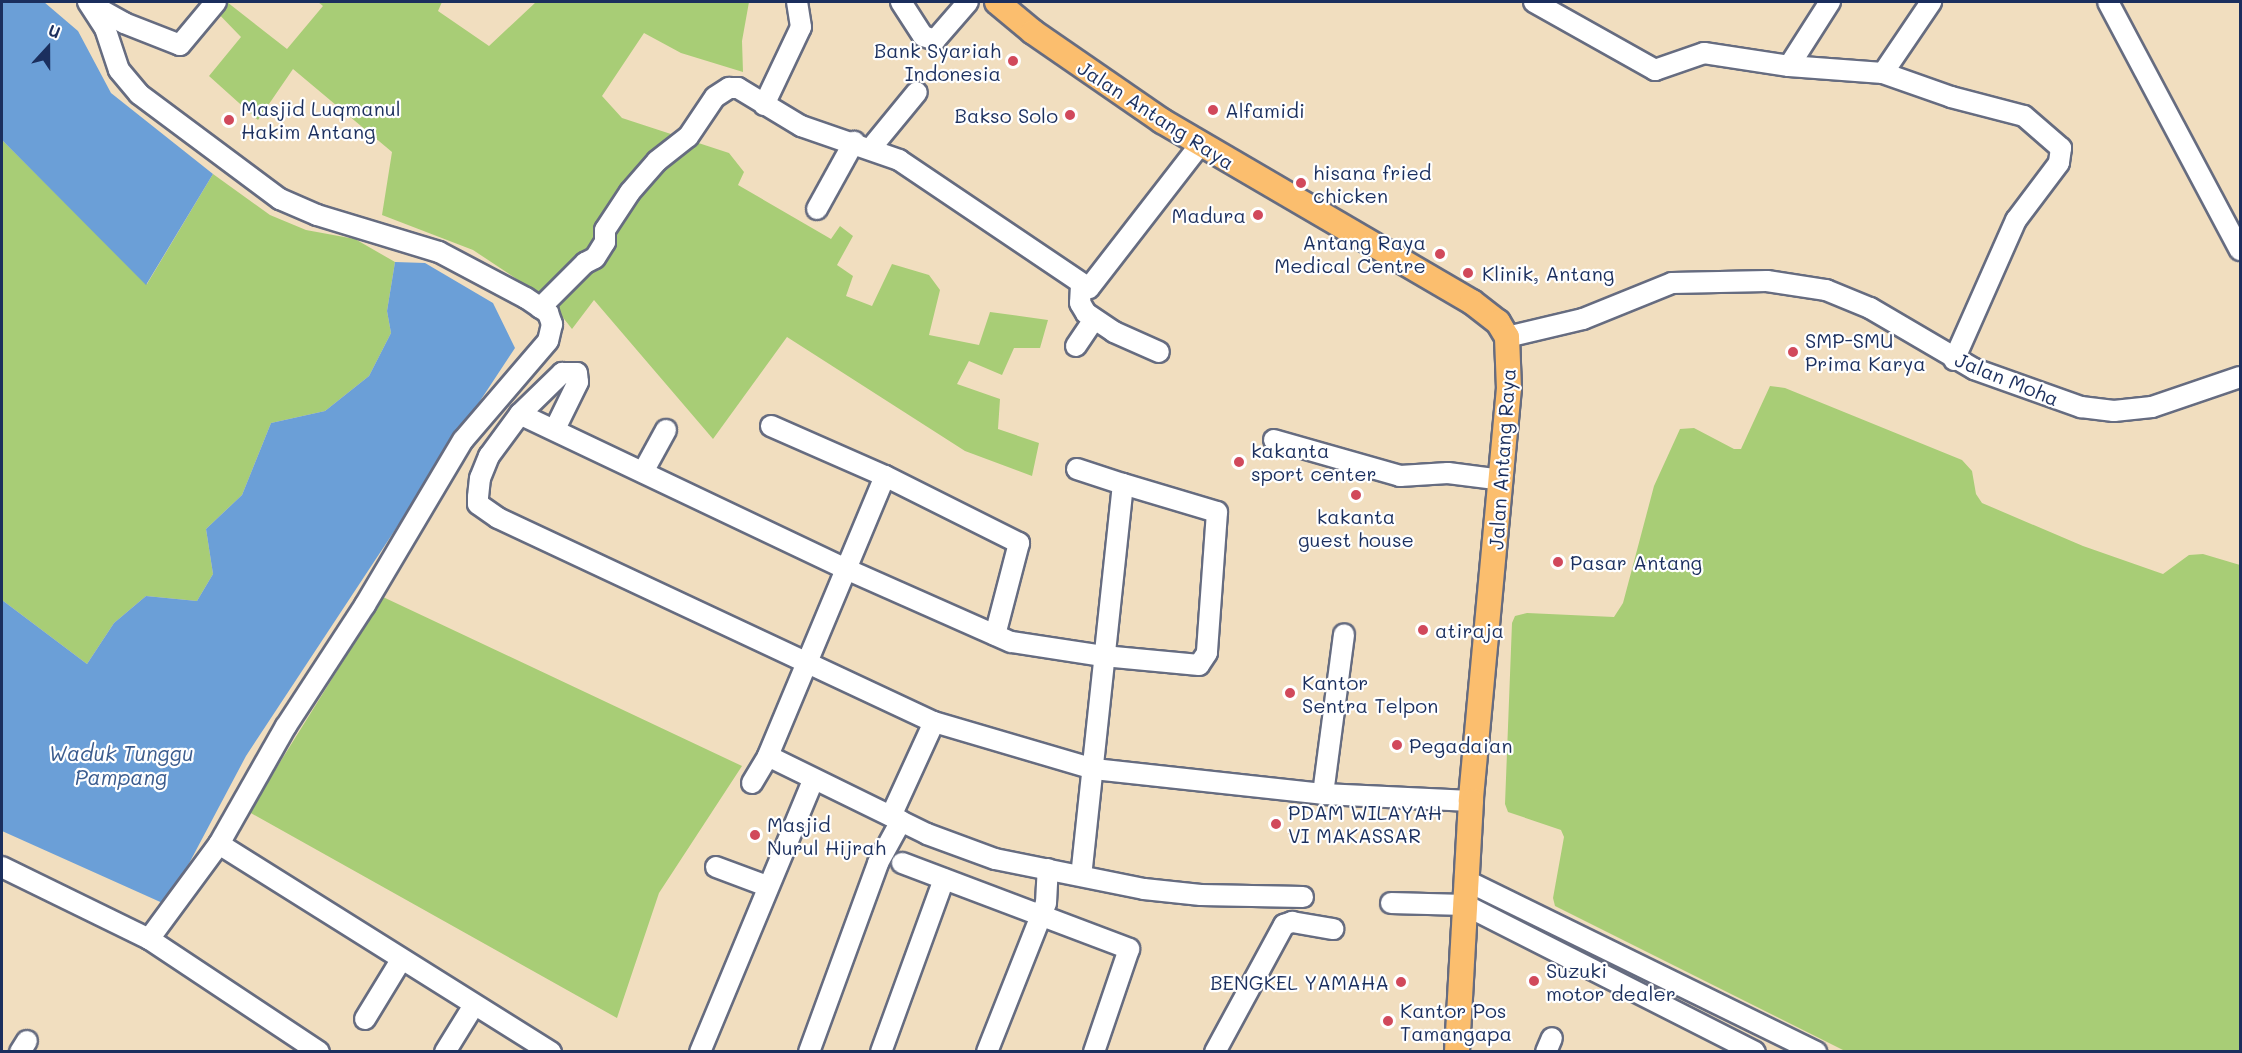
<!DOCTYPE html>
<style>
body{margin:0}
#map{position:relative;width:2242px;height:1053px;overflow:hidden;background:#f1debf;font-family:Mali,sans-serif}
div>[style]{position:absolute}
.green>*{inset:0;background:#a8cd76}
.water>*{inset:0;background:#6b9fd7}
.roads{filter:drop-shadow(2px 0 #666c80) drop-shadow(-2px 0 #666c80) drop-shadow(0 2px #666c80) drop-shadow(0 -2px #666c80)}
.minor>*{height:20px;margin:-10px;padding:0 10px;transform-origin:10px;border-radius:10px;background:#fff}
.major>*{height:24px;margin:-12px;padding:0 12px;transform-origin:12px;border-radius:12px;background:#fbbe6e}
.dots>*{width:16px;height:16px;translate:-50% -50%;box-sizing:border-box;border:3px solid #fff;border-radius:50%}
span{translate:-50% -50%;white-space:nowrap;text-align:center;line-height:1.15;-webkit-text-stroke:4.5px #fff;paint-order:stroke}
.poi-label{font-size:20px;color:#1b2f5e}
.right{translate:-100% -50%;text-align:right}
.left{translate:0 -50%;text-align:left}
.street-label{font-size:20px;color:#1b2f5e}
.water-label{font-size:21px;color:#3b5c8e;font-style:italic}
.frame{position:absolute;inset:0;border:3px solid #1b2f5e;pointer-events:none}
.north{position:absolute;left:18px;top:18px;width:60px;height:60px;-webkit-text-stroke:4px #fff;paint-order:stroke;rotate:21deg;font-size:16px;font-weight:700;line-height:24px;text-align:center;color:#1b2f5e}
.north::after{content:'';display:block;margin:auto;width:21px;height:27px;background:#1b2f5e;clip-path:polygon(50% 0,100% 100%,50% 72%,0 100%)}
</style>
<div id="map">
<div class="green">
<i style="clip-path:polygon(216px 2px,227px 2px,287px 49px,323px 6px,318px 2px,442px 2px,438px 11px,489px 46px,536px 2px,749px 2px,742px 41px,743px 72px,681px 53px,644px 33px,602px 96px,622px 118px,729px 153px,744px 172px,738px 185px,831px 239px,840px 226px,853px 236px,837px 265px,853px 276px,846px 296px,872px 306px,892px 264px,929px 275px,940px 290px,929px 335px,979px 345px,990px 312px,1048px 320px,1040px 348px,1014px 348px,1002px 375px,969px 361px,957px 384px,1000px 399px,998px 429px,1039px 443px,1032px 476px,965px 451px,787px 337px,713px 439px,594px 300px,572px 329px,550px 301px,473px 250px,382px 215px,392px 152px,293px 69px,258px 120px,209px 76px,241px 37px,210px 5px)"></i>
<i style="clip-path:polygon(2px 140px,147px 284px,213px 174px,270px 215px,306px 230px,355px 239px,395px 262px,387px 311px,391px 333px,369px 376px,325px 411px,271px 423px,242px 495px,206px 529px,213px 574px,197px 601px,146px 596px,114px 623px,87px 664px,2px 600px)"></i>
<i style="clip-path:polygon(1770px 386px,1785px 388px,1962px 460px,1972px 471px,1976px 494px,1982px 503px,2083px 546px,2163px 574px,2189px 555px,2203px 554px,2240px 565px,2240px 1051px,1845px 1051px,1555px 906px,1553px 898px,1564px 837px,1561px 830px,1508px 812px,1505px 804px,1512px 623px,1515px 616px,1527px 613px,1614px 617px,1623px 603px,1654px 486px,1680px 429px,1694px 428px,1734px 449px,1741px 449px)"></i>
<i style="clip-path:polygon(383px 597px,742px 766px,659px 893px,617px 1018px,249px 812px)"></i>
</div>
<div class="water">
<i style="clip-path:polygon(2px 2px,44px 2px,78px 31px,111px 93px,213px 174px,146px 285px,2px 140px)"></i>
<i style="clip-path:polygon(395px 262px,425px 263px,493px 303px,515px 348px,246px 756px,167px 905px,2px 831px,2px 600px,87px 664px,114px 623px,146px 596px,197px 601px,213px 574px,206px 529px,242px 495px,271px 423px,325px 411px,369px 376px,391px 333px,387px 311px)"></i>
</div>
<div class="roads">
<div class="minor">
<i style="left:88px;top:2px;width:31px;rotate:57deg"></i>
<i style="left:105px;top:28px;width:44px;rotate:71.6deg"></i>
<i style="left:119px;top:70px;width:31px;rotate:50deg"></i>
<i style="left:139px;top:94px;width:176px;rotate:36.7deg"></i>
<i style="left:280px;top:199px;width:40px;rotate:23.4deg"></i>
<i style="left:317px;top:215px;width:127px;rotate:16.9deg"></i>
<i style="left:439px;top:252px;width:98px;rotate:27.9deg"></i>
<i style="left:526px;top:298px;width:27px;rotate:34deg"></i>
<i style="left:548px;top:313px;width:12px;rotate:70deg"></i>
<i style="left:552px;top:324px;width:17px;rotate:103deg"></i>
<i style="left:548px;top:341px;width:130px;rotate:130.6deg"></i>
<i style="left:463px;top:440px;width:192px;rotate:120.7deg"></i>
<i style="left:365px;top:605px;width:145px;rotate:123.1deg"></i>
<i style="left:286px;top:726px;width:136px;rotate:119.6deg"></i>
<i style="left:219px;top:844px;width:118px;rotate:126.4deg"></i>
<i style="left:901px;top:2px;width:40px;rotate:57.1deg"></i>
<i style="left:923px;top:36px;width:13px;rotate:18deg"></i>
<i style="left:935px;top:40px;width:50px;rotate:-49deg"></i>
<i style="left:1534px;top:2px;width:139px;rotate:29.3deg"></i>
<i style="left:1655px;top:70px;width:52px;rotate:-19.1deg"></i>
<i style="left:1704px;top:53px;width:86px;rotate:8.7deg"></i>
<i style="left:1789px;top:66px;width:94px;rotate:4.3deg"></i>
<i style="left:1883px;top:73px;width:86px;rotate:-55.9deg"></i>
<i style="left:2108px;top:2px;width:281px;rotate:62deg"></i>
<i style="left:92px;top:5px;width:37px;rotate:29deg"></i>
<i style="left:124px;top:23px;width:60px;rotate:21.4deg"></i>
<i style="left:180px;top:45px;width:56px;rotate:-50.1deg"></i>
<i style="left:1789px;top:66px;width:76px;rotate:-57.4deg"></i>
<i style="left:1883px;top:73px;width:72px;rotate:19.4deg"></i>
<i style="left:1951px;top:97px;width:75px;rotate:14.6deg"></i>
<i style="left:2024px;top:116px;width:49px;rotate:40.9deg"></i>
<i style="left:2061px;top:148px;width:15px;rotate:98deg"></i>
<i style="left:2059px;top:163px;width:71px;rotate:127deg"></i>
<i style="left:2016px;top:220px;width:153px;rotate:113.9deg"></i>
<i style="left:764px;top:105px;width:86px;rotate:-64.6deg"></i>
<i style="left:801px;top:27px;width:25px;rotate:-99deg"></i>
<i style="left:871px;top:148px;width:72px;rotate:-50.6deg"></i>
<i style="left:817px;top:209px;width:77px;rotate:-61.1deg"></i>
<i style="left:1081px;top:285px;width:18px;rotate:93deg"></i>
<i style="left:1080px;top:303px;width:12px;rotate:59deg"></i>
<i style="left:1086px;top:313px;width:34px;rotate:34deg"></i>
<i style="left:1114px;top:332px;width:49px;rotate:24deg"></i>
<i style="left:540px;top:308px;width:64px;rotate:-45deg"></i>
<i style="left:585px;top:263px;width:11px;rotate:-27deg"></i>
<i style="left:595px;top:258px;width:19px;rotate:-58deg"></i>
<i style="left:605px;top:242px;width:12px;rotate:-90deg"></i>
<i style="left:605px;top:230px;width:45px;rotate:-56.7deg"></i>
<i style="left:630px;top:192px;width:41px;rotate:-48.9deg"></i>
<i style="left:657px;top:161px;width:39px;rotate:-38deg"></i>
<i style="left:688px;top:137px;width:48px;rotate:-56deg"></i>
<i style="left:715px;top:97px;width:17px;rotate:-33deg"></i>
<i style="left:729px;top:88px;width:9px"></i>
<i style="left:738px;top:88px;width:74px;rotate:31.1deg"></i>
<i style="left:801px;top:126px;width:104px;rotate:19.1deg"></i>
<i style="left:899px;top:160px;width:229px;rotate:34deg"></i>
<i style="left:1089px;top:288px;width:181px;rotate:-52.2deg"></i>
<i style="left:1507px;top:337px;width:78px;rotate:-13.3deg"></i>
<i style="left:1583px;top:319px;width:96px;rotate:-22deg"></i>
<i style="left:1672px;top:283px;width:95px;rotate:-1.2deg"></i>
<i style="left:1767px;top:281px;width:60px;rotate:8.7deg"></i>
<i style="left:1826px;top:290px;width:48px;rotate:22.2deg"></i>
<i style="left:1870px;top:308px;width:121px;rotate:30.4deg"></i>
<i style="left:1974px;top:369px;width:114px;rotate:19.6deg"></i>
<i style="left:2081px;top:407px;width:33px;rotate:7deg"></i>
<i style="left:2114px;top:411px;width:38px;rotate:-6deg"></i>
<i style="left:2152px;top:407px;width:93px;rotate:-18.8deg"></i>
<i style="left:1076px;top:346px;width:32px;rotate:-56deg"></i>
<i style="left:520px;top:414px;width:59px;rotate:-44.3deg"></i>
<i style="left:562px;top:373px;width:15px"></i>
<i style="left:577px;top:373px;width:9px;rotate:84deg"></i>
<i style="left:578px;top:382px;width:52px;rotate:116.1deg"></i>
<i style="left:771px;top:426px;width:124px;rotate:23.7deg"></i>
<i style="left:885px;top:476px;width:303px;rotate:112.7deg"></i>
<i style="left:768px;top:756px;width:177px;rotate:26.1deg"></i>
<i style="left:927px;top:834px;width:72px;rotate:20.2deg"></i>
<i style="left:995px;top:859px;width:152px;rotate:11.4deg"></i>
<i style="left:1144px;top:889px;width:57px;rotate:6deg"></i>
<i style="left:1201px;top:895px;width:102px;rotate:1.1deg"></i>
<i style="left:1274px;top:440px;width:131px;rotate:15.9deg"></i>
<i style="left:1400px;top:476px;width:48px;rotate:-3.6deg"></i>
<i style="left:1448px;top:473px;width:54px;rotate:7.4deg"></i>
<i style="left:1077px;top:469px;width:48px;rotate:18.1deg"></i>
<i style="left:1123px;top:484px;width:393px;rotate:96.1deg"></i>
<i style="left:643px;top:472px;width:48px;rotate:-61.3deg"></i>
<i style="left:885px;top:476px;width:150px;rotate:26.6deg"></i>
<i style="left:1019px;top:543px;width:95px;rotate:104.6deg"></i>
<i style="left:1123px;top:484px;width:98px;rotate:16.6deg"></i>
<i style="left:1217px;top:512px;width:141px;rotate:94.1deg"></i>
<i style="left:1207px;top:653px;width:14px;rotate:124deg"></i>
<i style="left:1199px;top:665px;width:96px;rotate:-174.6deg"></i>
<i style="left:1103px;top:656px;width:93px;rotate:-171.3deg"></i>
<i style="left:1011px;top:642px;width:180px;rotate:-156.1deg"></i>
<i style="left:846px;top:569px;width:361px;rotate:-154.6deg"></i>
<i style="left:520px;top:414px;width:52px;rotate:126.4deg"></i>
<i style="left:489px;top:456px;width:24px;rotate:112deg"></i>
<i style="left:480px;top:478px;width:19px;rotate:96deg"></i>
<i style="left:478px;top:497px;width:7px;rotate:90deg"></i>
<i style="left:478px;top:504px;width:24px;rotate:35deg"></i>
<i style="left:498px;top:518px;width:481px;rotate:25.1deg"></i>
<i style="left:934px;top:722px;width:167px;rotate:16.4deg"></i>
<i style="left:1094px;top:769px;width:230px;rotate:6.2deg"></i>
<i style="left:1323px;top:794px;width:148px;rotate:2.7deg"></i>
<i style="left:752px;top:783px;width:31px;rotate:-59deg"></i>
<i style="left:1323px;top:794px;width:161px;rotate:-82.5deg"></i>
<i style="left:891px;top:816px;width:103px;rotate:-65.4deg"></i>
<i style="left:219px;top:844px;width:392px;rotate:32.1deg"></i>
<i style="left:902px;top:863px;width:243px;rotate:20.7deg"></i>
<i style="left:1129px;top:949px;width:109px;rotate:108.8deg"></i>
<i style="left:2px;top:867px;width:164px;rotate:26.1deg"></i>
<i style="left:149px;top:939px;width:204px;rotate:33.6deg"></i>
<i style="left:716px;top:867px;width:54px;rotate:20.4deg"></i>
<i style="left:1467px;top:881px;width:389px;rotate:26.1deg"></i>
<i style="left:1391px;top:903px;width:74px;rotate:1.5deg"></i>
<i style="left:1465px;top:905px;width:325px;rotate:26.9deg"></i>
<i style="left:365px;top:1019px;width:69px;rotate:-58.6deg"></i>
<i style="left:20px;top:1052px;width:13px;rotate:-58deg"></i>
<i style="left:445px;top:1052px;width:55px;rotate:-58.3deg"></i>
<i style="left:700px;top:1052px;width:294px;rotate:-67.4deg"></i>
<i style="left:809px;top:1052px;width:201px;rotate:-69.9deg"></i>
<i style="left:878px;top:863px;width:48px;rotate:-61.3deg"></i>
<i style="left:881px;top:1052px;width:184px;rotate:-70deg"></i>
<i style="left:987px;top:1052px;width:160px;rotate:-68.4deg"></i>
<i style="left:1046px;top:903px;width:34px;rotate:-87deg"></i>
<i style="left:1215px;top:1052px;width:145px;rotate:-61.5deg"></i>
<i style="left:1284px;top:925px;width:9px;rotate:-21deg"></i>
<i style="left:1292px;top:922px;width:42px;rotate:9.7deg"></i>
<i style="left:1546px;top:1052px;width:15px;rotate:-67deg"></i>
</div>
<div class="major">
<i style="left:997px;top:2px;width:47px;rotate:39.8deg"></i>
<i style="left:1033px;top:32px;width:157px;rotate:34.6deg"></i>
<i style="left:1162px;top:121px;width:359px;rotate:30.3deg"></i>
<i style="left:1472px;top:302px;width:33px;rotate:38deg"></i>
<i style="left:1498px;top:322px;width:17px;rotate:59deg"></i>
<i style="left:1507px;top:337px;width:51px;rotate:87.8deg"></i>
<i style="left:1509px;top:388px;width:415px;rotate:95.3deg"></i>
<i style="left:1471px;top:801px;width:251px;rotate:93.2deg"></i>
</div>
</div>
<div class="dots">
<i style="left:1013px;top:61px;background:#d1495b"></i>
<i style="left:1213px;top:110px;background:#d1495b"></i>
<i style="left:1070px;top:115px;background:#d1495b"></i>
<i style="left:229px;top:120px;background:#d1495b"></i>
<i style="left:1301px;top:183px;background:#d1495b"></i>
<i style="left:1258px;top:215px;background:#d1495b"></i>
<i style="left:1440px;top:254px;background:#d1495b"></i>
<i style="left:1468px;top:273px;background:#d1495b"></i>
<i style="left:1793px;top:352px;background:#d1495b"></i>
<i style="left:1239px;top:462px;background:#d1495b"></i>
<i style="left:1356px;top:495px;background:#d1495b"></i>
<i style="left:1558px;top:562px;background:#d1495b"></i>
<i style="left:1423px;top:630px;background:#d1495b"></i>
<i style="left:1290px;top:693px;background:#d1495b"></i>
<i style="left:1397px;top:745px;background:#d1495b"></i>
<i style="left:1276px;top:824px;background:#d1495b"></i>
<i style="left:755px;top:835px;background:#d1495b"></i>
<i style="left:1534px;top:981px;background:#d1495b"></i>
<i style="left:1401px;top:982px;background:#d1495b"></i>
<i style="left:1388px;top:1021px;background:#d1495b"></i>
</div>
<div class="poi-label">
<span class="right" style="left:1001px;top:62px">Bank Syariah<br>Indonesia</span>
<span class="left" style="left:241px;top:120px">Masjid Luqmanul<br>Hakim Antang</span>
<span class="left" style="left:1225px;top:110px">Alfamidi</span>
<span class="right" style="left:1058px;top:115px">Bakso Solo</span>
<span class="left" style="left:1313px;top:184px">hisana fried<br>chicken</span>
<span class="right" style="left:1246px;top:215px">Madura</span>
<span class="right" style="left:1426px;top:254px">Antang Raya<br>Medical Centre</span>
<span class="left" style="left:1482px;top:273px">Klinik, Antang</span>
<span class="left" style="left:1805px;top:352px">SMP-SMU<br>Prima Karya</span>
<span class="left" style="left:1251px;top:462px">kakanta<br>sport center</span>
<span style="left:1356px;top:528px">kakanta<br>guest house</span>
<span class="left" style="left:1570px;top:562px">Pasar Antang</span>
<span class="left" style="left:1435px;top:630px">atiraja</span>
<span class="left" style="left:1302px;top:694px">Kantor<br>Sentra Telpon</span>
<span class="left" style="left:1409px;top:745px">Pegadaian</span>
<span class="left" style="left:1288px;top:824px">PDAM WILAYAH<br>VI MAKASSAR</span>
<span class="left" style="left:767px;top:836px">Masjid<br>Nurul Hijrah</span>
<span class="left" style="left:1546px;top:982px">Suzuki<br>motor dealer</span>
<span class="right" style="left:1389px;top:982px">BENGKEL YAMAHA</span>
<span class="left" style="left:1400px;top:1022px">Kantor Pos<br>Tamangapa</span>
</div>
<div class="street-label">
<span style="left:1156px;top:115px;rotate:33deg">Jalan Antang Raya</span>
<span style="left:2007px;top:379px;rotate:22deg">Jalan Moha</span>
<span style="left:1502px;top:459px;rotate:-86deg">Jalan Antang Raya</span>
</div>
<div class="water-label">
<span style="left:121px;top:765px">Waduk Tunggu<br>Pampang</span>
</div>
<div class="frame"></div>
<div class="north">U</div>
</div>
